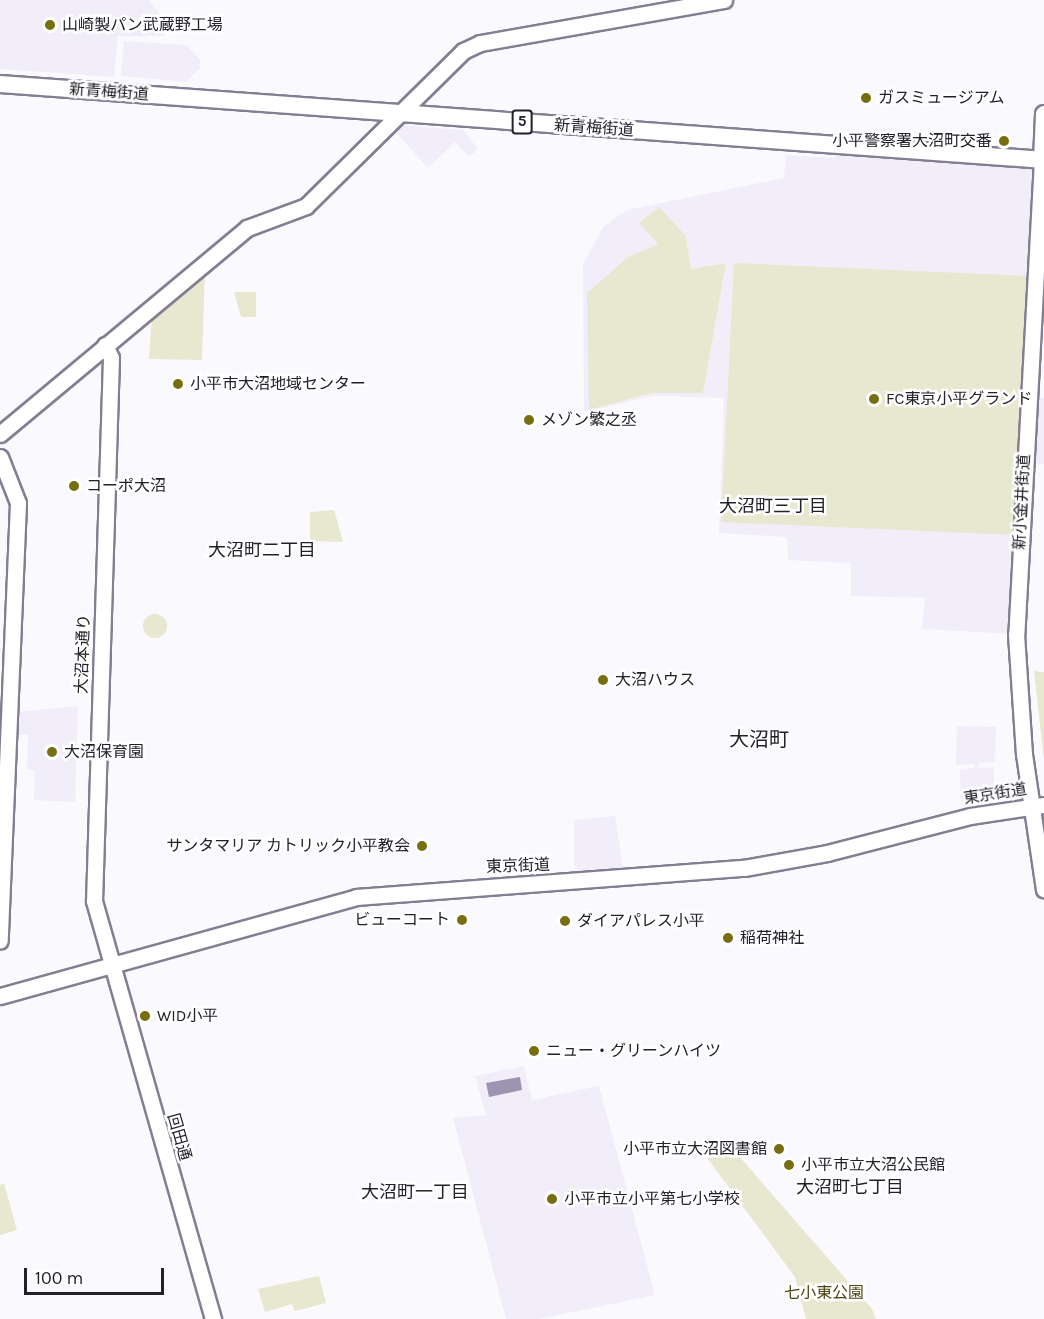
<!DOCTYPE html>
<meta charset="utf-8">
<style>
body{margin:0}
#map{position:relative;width:1044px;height:1319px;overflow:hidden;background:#faf9fe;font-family:Karla,"Noto Sans JP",sans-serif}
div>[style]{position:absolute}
.built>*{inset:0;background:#f1eefa}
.green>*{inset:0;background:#e8e7d0}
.round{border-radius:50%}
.water>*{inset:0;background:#9c95b1}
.roads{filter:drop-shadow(2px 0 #837e92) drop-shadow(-2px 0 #837e92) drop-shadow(0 2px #837e92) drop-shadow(0 -2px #837e92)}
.secondary>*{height:15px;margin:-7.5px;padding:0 7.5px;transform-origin:7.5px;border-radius:7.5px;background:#fff}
.primary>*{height:16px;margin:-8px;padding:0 8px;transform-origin:8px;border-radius:8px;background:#fff}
.dots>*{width:16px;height:16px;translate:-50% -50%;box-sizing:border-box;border:3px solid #fff;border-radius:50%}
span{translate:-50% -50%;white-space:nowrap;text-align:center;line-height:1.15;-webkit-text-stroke:5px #fff;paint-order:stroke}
.shield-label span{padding:2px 4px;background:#fff;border:2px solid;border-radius:4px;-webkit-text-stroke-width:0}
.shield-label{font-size:15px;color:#222029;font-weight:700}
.poi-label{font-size:16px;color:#222029}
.left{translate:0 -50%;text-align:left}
.right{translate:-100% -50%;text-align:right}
.street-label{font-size:16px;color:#222029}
.park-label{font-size:16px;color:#4a4611}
.neighbourhood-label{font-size:18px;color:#222029}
.quarter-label{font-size:20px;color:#222029}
.scale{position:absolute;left:24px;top:1268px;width:140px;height:27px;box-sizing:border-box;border:3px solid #222029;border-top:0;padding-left:8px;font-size:18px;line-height:21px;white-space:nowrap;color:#222029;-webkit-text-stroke:4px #fff;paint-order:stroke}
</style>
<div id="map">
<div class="built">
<i style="clip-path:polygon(0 0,149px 0,168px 25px,164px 36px,118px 36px,114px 77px,0 69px)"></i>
<i style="clip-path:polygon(124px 41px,186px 45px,200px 59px,200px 68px,186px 82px,121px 76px)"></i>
<i style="clip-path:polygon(396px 125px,463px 130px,478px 149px,469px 157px,455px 142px,428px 168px,392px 128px)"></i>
<i style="clip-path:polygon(evenodd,835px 145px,1042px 160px,1029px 397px,1044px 398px,1044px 464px,1025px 462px,1016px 634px,922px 629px,925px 598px,851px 596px,851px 563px,788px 560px,787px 537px,719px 533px,724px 398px,654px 396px,584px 412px,583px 265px,603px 227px,627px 210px,784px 178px,786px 155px,834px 158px,835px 145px,686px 236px,691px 269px,726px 263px,703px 393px,653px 393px,589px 410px,628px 257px,686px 236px)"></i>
<i style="clip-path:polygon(78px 706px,75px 802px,34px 800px,35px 771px,27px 769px,28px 735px,15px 735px,16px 712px)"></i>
<i style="clip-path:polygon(957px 726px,996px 727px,995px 762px,979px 763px,980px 768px,994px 767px,994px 789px,985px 800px,961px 806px,960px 770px,974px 768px,974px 764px,956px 765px)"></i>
<i style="clip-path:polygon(615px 816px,623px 868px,578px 871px,574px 864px,574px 820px)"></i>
<i style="clip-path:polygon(524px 1066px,532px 1100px,599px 1086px,655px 1295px,539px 1319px,506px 1319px,453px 1118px,486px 1115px,475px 1076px)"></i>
</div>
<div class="green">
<i style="clip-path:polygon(659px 207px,686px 236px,691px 269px,726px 263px,703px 393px,652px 393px,589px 410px,587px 293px,628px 257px,658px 244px,639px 223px)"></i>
<i style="clip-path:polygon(734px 263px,1027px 276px,1014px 535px,721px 522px)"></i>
<i style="clip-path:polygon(205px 271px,202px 360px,149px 359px,152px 314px)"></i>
<i style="clip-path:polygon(234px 292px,256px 292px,256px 317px,241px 317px)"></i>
<i style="clip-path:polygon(334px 510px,343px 542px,310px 541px,310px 512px)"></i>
<i class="round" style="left:143px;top:614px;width:24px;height:24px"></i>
<i style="clip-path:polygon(1034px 671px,1044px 672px,1044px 760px)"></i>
<i style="clip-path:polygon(726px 1141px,872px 1309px,876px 1319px,806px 1319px,795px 1277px,708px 1159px)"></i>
<i style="clip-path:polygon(4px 1183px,17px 1230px,0 1235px,0 1185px)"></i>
<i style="clip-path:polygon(319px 1276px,326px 1303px,295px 1311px,292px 1304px,265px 1312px,258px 1289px)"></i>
</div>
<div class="water">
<i style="clip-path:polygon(520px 1077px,522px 1090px,489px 1097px,486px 1083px)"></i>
</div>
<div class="roads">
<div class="secondary">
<i style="left:1042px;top:160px;width:475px;rotate:93.1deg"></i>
<i style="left:1016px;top:634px;width:120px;rotate:86.2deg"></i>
<i style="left:1024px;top:754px;width:137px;rotate:81.6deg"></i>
<i style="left:105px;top:345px;width:14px;rotate:65deg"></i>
<i style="left:111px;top:358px;width:543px;rotate:91.79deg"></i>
<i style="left:94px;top:901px;width:435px;rotate:74.1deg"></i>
<i style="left:0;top:434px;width:322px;rotate:-39.8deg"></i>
<i style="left:247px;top:228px;width:63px;rotate:-20.4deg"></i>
<i style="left:306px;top:206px;width:221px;rotate:-44.6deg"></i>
<i style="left:463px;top:51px;width:19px;rotate:-25deg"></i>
<i style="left:480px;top:43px;width:248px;rotate:-10deg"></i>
<i style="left:0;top:457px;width:49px;rotate:68.6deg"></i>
<i style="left:18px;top:503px;width:438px;rotate:92.4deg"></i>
<i style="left:0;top:996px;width:370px;rotate:-15.5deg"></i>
<i style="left:356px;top:897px;width:389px;rotate:-4.3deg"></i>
<i style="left:744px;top:868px;width:84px;rotate:-10.2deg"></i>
<i style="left:827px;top:853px;width:148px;rotate:-14.5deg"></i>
<i style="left:970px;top:816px;width:75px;rotate:-8.5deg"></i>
</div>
<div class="primary">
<i style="left:0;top:84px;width:1047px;rotate:4.16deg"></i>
<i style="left:1042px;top:160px;width:46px;rotate:-87.5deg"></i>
</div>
</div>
<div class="dots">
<i style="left:50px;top:25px;background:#776f0f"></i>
<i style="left:866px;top:98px;background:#776f0f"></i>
<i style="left:1004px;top:141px;background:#776f0f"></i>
<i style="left:178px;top:384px;background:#776f0f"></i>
<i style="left:874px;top:399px;background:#776f0f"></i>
<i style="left:529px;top:420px;background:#776f0f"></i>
<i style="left:74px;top:486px;background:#776f0f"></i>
<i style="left:603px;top:680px;background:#776f0f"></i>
<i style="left:52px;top:752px;background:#776f0f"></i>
<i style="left:422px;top:846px;background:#776f0f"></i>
<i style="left:462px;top:920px;background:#776f0f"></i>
<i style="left:565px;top:921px;background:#776f0f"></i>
<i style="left:728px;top:938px;background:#776f0f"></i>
<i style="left:145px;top:1016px;background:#776f0f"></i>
<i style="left:534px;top:1051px;background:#776f0f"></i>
<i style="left:779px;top:1149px;background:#776f0f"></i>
<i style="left:789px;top:1165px;background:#776f0f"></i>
<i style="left:552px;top:1199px;background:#776f0f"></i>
</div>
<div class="shield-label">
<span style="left:522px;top:122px">5</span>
</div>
<div class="poi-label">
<span class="left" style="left:62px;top:25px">山崎製パン武蔵野工場</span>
<span class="left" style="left:878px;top:98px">ガスミュージアム</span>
<span class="right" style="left:992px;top:141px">小平警察署大沼町交番</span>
<span class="left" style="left:190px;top:384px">小平市大沼地域センター</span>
<span class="left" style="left:886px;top:399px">FC東京小平グランド</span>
<span class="left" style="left:541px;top:420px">メゾン繁之丞</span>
<span class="left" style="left:86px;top:486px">コーポ大沼</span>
<span class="left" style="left:615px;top:680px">大沼ハウス</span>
<span class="left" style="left:64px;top:752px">大沼保育園</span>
<span class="right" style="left:410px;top:846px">サンタマリア カトリック小平教会</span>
<span class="right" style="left:450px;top:920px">ビューコート</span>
<span class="left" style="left:577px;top:921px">ダイアパレス小平</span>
<span class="left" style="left:740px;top:938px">稲荷神社</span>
<span class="left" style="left:157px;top:1016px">WID小平</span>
<span class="left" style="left:546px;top:1051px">ニュー・グリーンハイツ</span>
<span class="right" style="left:767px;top:1149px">小平市立大沼図書館</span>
<span class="left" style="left:801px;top:1165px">小平市立大沼公民館</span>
<span class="left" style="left:564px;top:1199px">小平市立小平第七小学校</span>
</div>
<div class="street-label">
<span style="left:109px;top:92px;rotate:4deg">新青梅街道</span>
<span style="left:594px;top:128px;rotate:4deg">新青梅街道</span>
<span style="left:1022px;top:502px;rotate:-87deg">新小金井街道</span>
<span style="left:83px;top:654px;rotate:-88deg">大沼本通り</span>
<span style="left:995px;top:794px;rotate:-9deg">東京街道</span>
<span style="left:518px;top:866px;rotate:-2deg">東京街道</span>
<span style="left:179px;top:1137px;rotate:74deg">回田通</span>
</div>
<div class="park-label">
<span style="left:824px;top:1293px">七小東公園</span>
</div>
<div class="neighbourhood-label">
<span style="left:773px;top:506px">大沼町三丁目</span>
<span style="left:262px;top:550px">大沼町二丁目</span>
<span style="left:850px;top:1187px">大沼町七丁目</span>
<span style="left:415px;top:1192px">大沼町一丁目</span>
</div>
<div class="quarter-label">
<span style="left:759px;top:739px">大沼町</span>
</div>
<div class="scale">100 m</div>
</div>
